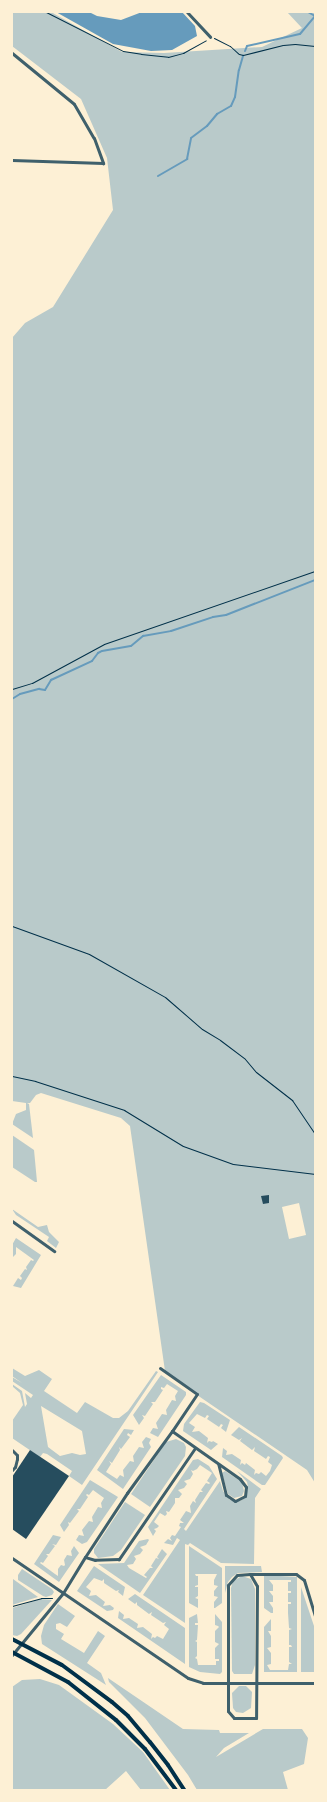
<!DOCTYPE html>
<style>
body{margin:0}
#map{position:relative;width:327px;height:1802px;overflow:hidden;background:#fdf0d5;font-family:Overpass,sans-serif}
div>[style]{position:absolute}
.green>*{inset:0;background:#b9caca}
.water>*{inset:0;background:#669bbc}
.stream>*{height:2px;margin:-1px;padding:0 1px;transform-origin:1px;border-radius:1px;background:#669bbc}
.building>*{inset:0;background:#264d5e}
.path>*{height:1px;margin:-0.5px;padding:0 0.5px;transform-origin:0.5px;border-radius:0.5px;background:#003049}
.minor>*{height:3px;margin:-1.5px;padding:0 1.5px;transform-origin:1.5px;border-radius:1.5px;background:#3f606c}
.secondary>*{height:4px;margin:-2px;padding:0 2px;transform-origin:2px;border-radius:2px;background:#003049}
span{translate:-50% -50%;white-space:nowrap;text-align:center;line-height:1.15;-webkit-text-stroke:4px #fdf0d5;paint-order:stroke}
.frame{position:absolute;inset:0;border:13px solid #fdf0d5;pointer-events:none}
</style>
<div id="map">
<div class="green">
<i style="clip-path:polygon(evenodd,12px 12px,51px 12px,122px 52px,164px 53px,262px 47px,302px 28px,287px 12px,315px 12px,315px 1483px,307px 1470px,200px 1397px,165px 1371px,130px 1126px,121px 1118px,41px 1093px,36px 1095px,30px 1103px,27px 1103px,29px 1104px,33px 1138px,12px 1124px,16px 1114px,26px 1110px,26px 1103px,12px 1101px,12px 338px,25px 323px,53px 307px,113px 210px,107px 158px,81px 99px,12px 46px,12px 12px,299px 1203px,306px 1235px,289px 1239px,282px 1207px,299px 1203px)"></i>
<i style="clip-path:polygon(12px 1135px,34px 1150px,37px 1182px,35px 1182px,12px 1167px)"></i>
<i style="clip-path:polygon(12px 1209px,38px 1227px,47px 1225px,49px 1232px,59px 1242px,56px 1248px,47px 1241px,49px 1237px,16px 1215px)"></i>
<i style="clip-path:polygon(16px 1238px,41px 1255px,21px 1288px,13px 1286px,18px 1278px,21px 1280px,22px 1278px,20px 1276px,25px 1269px,27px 1270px,26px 1267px,31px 1260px,33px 1261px,34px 1260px,16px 1247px,16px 1254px,12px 1258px,12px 1245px)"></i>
<i style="clip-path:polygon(evenodd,12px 1368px,25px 1376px,39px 1370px,52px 1379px,44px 1391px,77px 1413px,85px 1402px,113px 1418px,119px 1418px,128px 1411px,156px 1371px,158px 1372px,82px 1485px,69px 1476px,72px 1471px,47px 1454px,43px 1453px,40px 1457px,12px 1438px,12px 1421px,23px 1405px,20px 1393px,12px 1386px,12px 1384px,22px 1391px,25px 1407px,27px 1404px,25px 1393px,31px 1398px,33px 1395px,12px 1381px,12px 1377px,22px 1383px,12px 1376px,12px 1368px,41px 1406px,82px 1431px,86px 1454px,80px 1455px,72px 1453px,60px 1456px,48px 1447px,41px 1406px)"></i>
<i style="clip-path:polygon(161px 1375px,186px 1392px,186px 1395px,158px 1437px,150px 1433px,153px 1428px,158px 1429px,156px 1423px,162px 1414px,167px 1415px,166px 1410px,172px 1400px,176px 1401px,175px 1396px,178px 1391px,167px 1384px,164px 1388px,161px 1387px,161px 1389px,163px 1390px,155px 1402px,151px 1402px,153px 1404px,145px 1416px,142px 1415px,144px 1418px,139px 1425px,133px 1415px)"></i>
<i style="clip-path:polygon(200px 1402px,204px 1403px,230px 1420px,226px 1432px,221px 1428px,223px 1425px,221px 1424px,219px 1427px,207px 1419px,209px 1416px,207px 1415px,205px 1418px,197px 1414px,189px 1423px,195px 1427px,192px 1432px,199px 1431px,208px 1438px,207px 1443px,209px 1441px,212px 1442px,213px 1441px,218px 1444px,211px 1450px,183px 1431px,184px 1424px)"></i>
<i style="clip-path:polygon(239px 1427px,282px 1456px,283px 1458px,265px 1485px,262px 1485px,222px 1457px,223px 1448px,227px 1451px,226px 1455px,232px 1454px,241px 1460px,240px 1465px,242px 1463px,245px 1465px,246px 1463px,255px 1470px,254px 1475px,256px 1473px,259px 1474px,261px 1472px,266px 1476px,270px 1471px,272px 1465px,268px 1462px,270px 1457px,268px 1456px,266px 1459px,254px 1451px,255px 1447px,252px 1450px,240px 1441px,242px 1438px,239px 1440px,231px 1435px)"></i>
<i style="clip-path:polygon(124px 1429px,134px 1430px,131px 1435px,128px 1433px,127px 1435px,130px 1437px,121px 1449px,119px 1447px,120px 1450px,112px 1463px,109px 1461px,111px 1464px,106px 1472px,117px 1479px,120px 1475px,124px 1477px,123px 1470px,130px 1461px,134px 1462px,133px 1456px,139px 1447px,144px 1448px,142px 1442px,146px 1437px,151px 1439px,149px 1443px,151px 1447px,123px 1489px,97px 1470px)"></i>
<i style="clip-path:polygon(176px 1439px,184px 1443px,186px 1447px,185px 1456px,150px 1507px,131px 1494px,166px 1442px)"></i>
<i style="clip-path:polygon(198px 1459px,209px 1466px,217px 1479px,184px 1529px,186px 1531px,220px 1481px,223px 1491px,230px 1500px,240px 1501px,245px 1498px,248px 1487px,247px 1482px,237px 1471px,261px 1489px,255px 1498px,254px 1564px,221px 1563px,190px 1543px,188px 1545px,185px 1544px,185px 1623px,143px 1595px,180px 1540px,177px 1538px,173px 1545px,164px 1543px,168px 1539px,172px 1541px,170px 1538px,172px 1535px,175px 1536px,181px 1527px,179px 1526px,180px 1523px,184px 1523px,180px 1520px,186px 1511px,191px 1513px,190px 1506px,193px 1501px,196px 1503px,195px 1500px,200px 1492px,203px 1492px,201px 1490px,206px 1483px,209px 1484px,210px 1483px,207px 1481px,212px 1473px,200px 1465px,197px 1469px,193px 1471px,191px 1470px,193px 1474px,190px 1479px,184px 1481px,187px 1484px,184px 1488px,178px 1490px,182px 1494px,179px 1498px,175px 1498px,175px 1503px,169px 1512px,166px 1511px,167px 1514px,165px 1516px,160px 1513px,154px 1522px,159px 1526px,157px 1528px,154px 1529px,156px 1531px,153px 1536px,148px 1527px,193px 1460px)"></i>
<i style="clip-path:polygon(225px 1471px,242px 1482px,244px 1491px,242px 1496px,234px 1498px,228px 1494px,222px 1473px)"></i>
<i style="clip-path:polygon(90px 1480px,118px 1497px,87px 1542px,82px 1544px,76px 1540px,79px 1535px,84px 1536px,82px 1530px,89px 1521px,93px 1522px,92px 1517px,98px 1507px,102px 1508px,101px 1503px,104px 1498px,93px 1490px,89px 1495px,87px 1494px,86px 1495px,88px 1497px,80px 1509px,77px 1509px,79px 1511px,70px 1523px,68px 1522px,69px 1525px,64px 1532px,60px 1525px)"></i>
<i style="clip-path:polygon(125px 1502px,145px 1515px,121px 1550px,113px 1556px,98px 1558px,94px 1553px,94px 1549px)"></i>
<i style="clip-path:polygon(53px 1535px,61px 1537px,56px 1545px,52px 1544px,55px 1546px,49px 1554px,46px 1554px,48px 1556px,43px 1563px,41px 1562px,40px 1563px,55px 1574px,58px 1576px,58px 1569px,61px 1565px,64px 1566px,65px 1565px,64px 1560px,67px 1555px,72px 1556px,71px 1551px,74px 1546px,79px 1553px,59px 1582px,34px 1564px)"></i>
<i style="clip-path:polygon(148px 1539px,149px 1540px,146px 1545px,140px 1547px,143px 1550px,140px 1554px,134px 1556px,136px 1559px,133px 1564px,127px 1565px,129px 1568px,146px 1578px,147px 1577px,144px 1575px,150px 1568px,153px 1568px,151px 1566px,156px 1558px,159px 1559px,157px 1557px,162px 1549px,167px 1554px,140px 1593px,98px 1564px,124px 1563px,139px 1541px)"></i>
<i style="clip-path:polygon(189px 1546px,222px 1568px,222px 1603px,215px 1608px,214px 1608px,214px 1602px,218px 1597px,214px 1596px,214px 1591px,218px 1586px,214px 1585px,214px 1580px,217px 1574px,195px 1574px,196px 1576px,198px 1576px,198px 1585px,195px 1586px,195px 1587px,198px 1587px,198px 1596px,195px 1598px,198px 1599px,198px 1608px,189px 1603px)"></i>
<i style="clip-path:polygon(94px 1566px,125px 1587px,123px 1596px,118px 1592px,119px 1590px,116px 1591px,104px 1583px,104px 1579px,102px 1581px,94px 1578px,86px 1587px,91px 1591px,89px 1596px,96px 1595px,105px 1602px,103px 1606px,110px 1605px,114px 1608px,113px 1610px,107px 1611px,77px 1591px)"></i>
<i style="clip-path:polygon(225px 1566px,261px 1566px,262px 1572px,238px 1573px,232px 1577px,228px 1582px,225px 1593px)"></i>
<i style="clip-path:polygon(22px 1569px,52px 1589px,54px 1592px,52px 1595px,46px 1597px,43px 1596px,18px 1580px,18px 1575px)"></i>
<i style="clip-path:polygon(264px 1575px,297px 1577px,297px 1672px,264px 1672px,264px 1627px,271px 1619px,271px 1631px,268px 1631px,271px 1636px,271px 1647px,267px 1648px,271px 1653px,271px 1664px,267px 1665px,270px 1670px,288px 1670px,289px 1664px,292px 1664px,289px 1662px,289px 1647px,292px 1647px,291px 1645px,289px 1645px,289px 1630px,292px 1629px,289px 1628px,288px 1613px,288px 1604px,291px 1604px,291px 1602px,288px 1602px,288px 1593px,291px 1593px,291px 1591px,288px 1591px,288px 1582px,291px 1582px,291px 1580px,269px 1580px,273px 1585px,273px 1591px,269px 1591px,273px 1596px,273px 1602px,269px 1602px,273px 1608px,273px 1613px,271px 1613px,264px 1608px)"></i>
<i style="clip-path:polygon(242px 1576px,251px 1579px,255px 1589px,255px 1665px,252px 1674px,234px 1674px,232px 1671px,231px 1588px,233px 1581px)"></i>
<i style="clip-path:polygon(12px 1579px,13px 1579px,38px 1597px,12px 1605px)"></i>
<i style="clip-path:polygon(301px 1587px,315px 1629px,315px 1672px,301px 1672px)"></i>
<i style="clip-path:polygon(135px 1594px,185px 1628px,185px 1664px,118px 1618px,119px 1611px,124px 1615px,123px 1619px,129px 1618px,138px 1624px,137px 1628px,143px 1627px,152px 1634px,151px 1639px,153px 1637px,155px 1638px,157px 1636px,163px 1639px,169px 1629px,164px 1625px,166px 1622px,163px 1623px,151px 1615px,152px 1612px,149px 1614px,137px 1605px,137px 1602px,135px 1604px,128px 1599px)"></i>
<i style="clip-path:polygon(41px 1599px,52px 1600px,21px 1634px,17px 1636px,12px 1635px,12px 1608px)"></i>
<i style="clip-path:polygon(58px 1604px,75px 1616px,67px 1627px,60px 1623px,56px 1624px,56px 1629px,64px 1634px,61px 1639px,84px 1653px,98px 1631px,105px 1636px,87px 1663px,101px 1673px,106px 1685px,42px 1644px,41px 1636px,44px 1625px)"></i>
<i style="clip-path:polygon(197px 1614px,198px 1623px,195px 1623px,195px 1625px,198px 1625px,197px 1640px,195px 1641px,197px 1642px,197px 1656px,195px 1658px,197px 1659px,198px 1665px,216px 1665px,216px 1661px,219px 1661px,219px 1659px,215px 1659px,215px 1648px,219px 1644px,215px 1642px,215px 1631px,219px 1627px,218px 1626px,215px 1625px,215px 1614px,222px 1622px,222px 1672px,220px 1674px,200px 1672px,189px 1667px,189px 1618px)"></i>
<i style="clip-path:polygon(108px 1678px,183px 1729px,219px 1730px,220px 1733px,249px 1733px,224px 1748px,216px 1757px,263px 1729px,302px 1729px,308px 1738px,304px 1764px,283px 1772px,288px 1790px,197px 1790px,188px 1775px,145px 1718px,109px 1682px)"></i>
<i style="clip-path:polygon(40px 1679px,59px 1685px,113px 1724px,143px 1752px,170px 1790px,141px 1790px,126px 1771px,105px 1790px,12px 1790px,12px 1687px,22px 1680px)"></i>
<i style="clip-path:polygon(239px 1686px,246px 1686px,252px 1692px,251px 1708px,243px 1713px,236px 1712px,233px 1708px,232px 1693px)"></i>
</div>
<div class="water">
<i style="clip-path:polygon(56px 12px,89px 12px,97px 16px,121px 20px,142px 12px,182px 12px,195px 26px,197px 36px,172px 50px,151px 51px,113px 44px)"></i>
</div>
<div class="stream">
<i style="left:308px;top:12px;width:8px;rotate:30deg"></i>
<i style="left:245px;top:51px;width:5px;rotate:-68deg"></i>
<i style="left:247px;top:46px;width:54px;rotate:-12.8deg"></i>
<i style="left:300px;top:34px;width:23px;rotate:-50deg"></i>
<i style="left:158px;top:176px;width:34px;rotate:-30deg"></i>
<i style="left:187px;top:159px;width:21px;rotate:-79deg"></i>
<i style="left:191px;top:138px;width:20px;rotate:-37deg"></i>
<i style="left:207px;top:126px;width:16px;rotate:-50deg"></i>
<i style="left:217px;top:114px;width:16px;rotate:-30deg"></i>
<i style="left:231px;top:106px;width:10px;rotate:-66deg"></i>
<i style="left:235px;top:97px;width:27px;rotate:-82deg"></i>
<i style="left:239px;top:70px;width:15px;rotate:-74deg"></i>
<i style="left:12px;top:699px;width:9px;rotate:-32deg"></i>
<i style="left:20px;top:694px;width:20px;rotate:-15deg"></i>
<i style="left:39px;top:689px;width:6px;rotate:9deg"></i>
<i style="left:45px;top:690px;width:12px;rotate:-59deg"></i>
<i style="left:51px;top:680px;width:45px;rotate:-24.9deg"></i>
<i style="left:92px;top:661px;width:10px;rotate:-53deg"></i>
<i style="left:98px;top:653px;width:4px;rotate:-27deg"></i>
<i style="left:102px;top:651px;width:29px;rotate:-10deg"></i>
<i style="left:131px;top:646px;width:16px;rotate:-40deg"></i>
<i style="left:143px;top:636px;width:28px;rotate:-10deg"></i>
<i style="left:171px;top:631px;width:44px;rotate:-18.4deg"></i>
<i style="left:213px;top:617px;width:13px;rotate:-9deg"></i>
<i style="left:226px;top:615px;width:96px;rotate:-21.5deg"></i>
</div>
<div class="building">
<i style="clip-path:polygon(269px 1195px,269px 1203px,263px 1204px,261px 1196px)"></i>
<i style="clip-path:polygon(30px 1450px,69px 1476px,26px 1539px,12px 1529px,12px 1477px)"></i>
</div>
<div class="path">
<i style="left:46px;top:12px;width:86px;rotate:26.9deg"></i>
<i style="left:123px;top:51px;width:18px;rotate:9deg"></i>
<i style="left:141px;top:54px;width:27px;rotate:6deg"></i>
<i style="left:168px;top:57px;width:16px;rotate:-15deg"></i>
<i style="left:183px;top:53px;width:26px;rotate:-29deg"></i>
<i style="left:214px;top:38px;width:18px;rotate:27deg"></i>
<i style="left:230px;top:46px;width:12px;rotate:42deg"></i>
<i style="left:239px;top:54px;width:4px;rotate:14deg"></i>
<i style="left:243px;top:55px;width:41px;rotate:-14deg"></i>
<i style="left:283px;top:45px;width:12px;rotate:-5deg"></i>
<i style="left:295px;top:44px;width:20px;rotate:6deg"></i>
<i style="left:12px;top:689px;width:21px;rotate:-17deg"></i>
<i style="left:32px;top:683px;width:82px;rotate:-28.4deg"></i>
<i style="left:104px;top:644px;width:223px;rotate:-19.1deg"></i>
<i style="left:12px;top:926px;width:82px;rotate:20deg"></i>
<i style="left:89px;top:954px;width:87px;rotate:29.5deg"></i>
<i style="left:165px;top:997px;width:49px;rotate:40.9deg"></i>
<i style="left:202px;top:1029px;width:21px;rotate:31deg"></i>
<i style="left:220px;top:1040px;width:31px;rotate:37deg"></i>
<i style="left:245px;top:1059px;width:17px;rotate:50deg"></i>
<i style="left:256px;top:1072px;width:46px;rotate:37.9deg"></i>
<i style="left:292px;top:1100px;width:41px;rotate:55.9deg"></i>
<i style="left:12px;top:1076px;width:24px;rotate:12deg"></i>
<i style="left:35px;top:1081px;width:94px;rotate:18deg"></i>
<i style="left:124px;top:1110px;width:69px;rotate:31.4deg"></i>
<i style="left:183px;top:1146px;width:53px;rotate:19.8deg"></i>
<i style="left:233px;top:1164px;width:83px;rotate:7deg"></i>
<i style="left:12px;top:1606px;width:30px;rotate:-15deg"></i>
<i style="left:41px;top:1598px;width:11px"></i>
</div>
<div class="minor">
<i style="left:187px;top:12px;width:34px;rotate:47deg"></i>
<i style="left:12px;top:53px;width:80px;rotate:39.4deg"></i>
<i style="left:74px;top:104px;width:39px;rotate:60deg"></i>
<i style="left:94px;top:138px;width:27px;rotate:70deg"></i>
<i style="left:103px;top:163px;width:91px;rotate:-178.1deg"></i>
<i style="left:12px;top:1221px;width:52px;rotate:35.5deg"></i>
<i style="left:160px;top:1368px;width:45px;rotate:35.1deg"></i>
<i style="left:197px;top:1394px;width:45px;rotate:124deg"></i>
<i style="left:195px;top:1448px;width:135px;rotate:124.4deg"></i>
<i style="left:119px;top:1559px;width:24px;rotate:178deg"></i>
<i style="left:95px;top:1560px;width:10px;rotate:-163deg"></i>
<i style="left:85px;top:1557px;width:77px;rotate:-56.7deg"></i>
<i style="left:127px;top:1493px;width:77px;rotate:-54deg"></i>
<i style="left:172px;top:1431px;width:83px;rotate:35.2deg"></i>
<i style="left:240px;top:1479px;width:10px;rotate:53deg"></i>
<i style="left:246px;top:1487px;width:9px;rotate:96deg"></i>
<i style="left:245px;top:1496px;width:11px;rotate:153deg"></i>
<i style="left:235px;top:1501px;width:11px;rotate:-146deg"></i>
<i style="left:226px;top:1495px;width:32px;rotate:-104deg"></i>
<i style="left:12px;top:1450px;width:7px;rotate:45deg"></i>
<i style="left:17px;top:1455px;width:4px;rotate:90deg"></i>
<i style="left:17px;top:1459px;width:8px;rotate:104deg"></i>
<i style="left:15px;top:1467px;width:4px;rotate:135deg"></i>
<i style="left:12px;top:1558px;width:213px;rotate:34.3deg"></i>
<i style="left:188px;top:1678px;width:16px;rotate:18deg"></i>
<i style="left:203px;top:1683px;width:112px"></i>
<i style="left:250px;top:1574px;width:14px;rotate:60deg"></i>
<i style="left:257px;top:1586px;width:132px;rotate:90.4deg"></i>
<i style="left:256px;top:1718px;width:22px;rotate:180deg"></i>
<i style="left:234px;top:1718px;width:9px;rotate:-131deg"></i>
<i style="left:228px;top:1711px;width:126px;rotate:-90deg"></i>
<i style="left:228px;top:1585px;width:13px;rotate:-48deg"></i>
<i style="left:237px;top:1575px;width:13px;rotate:-4deg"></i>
<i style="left:250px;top:1574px;width:46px"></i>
<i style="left:296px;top:1574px;width:10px;rotate:37deg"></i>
<i style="left:304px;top:1580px;width:38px;rotate:73deg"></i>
<i style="left:12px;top:1655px;width:80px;rotate:-50.6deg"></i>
<i style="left:63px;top:1593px;width:42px;rotate:-58.6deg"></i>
</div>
<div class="secondary">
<i style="left:12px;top:1639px;width:56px;rotate:27.5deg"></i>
<i style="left:62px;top:1665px;width:62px;rotate:36.5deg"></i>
<i style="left:112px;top:1702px;width:21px;rotate:41deg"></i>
<i style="left:128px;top:1716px;width:34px;rotate:50deg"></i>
<i style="left:150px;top:1742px;width:29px;rotate:52deg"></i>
<i style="left:168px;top:1765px;width:30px;rotate:57deg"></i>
<i style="left:12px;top:1652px;width:64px;rotate:28.2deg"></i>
<i style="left:68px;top:1682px;width:61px;rotate:38.4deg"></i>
<i style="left:116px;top:1720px;width:41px;rotate:45deg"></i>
<i style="left:145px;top:1749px;width:51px;rotate:52.9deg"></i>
</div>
<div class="frame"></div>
</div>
